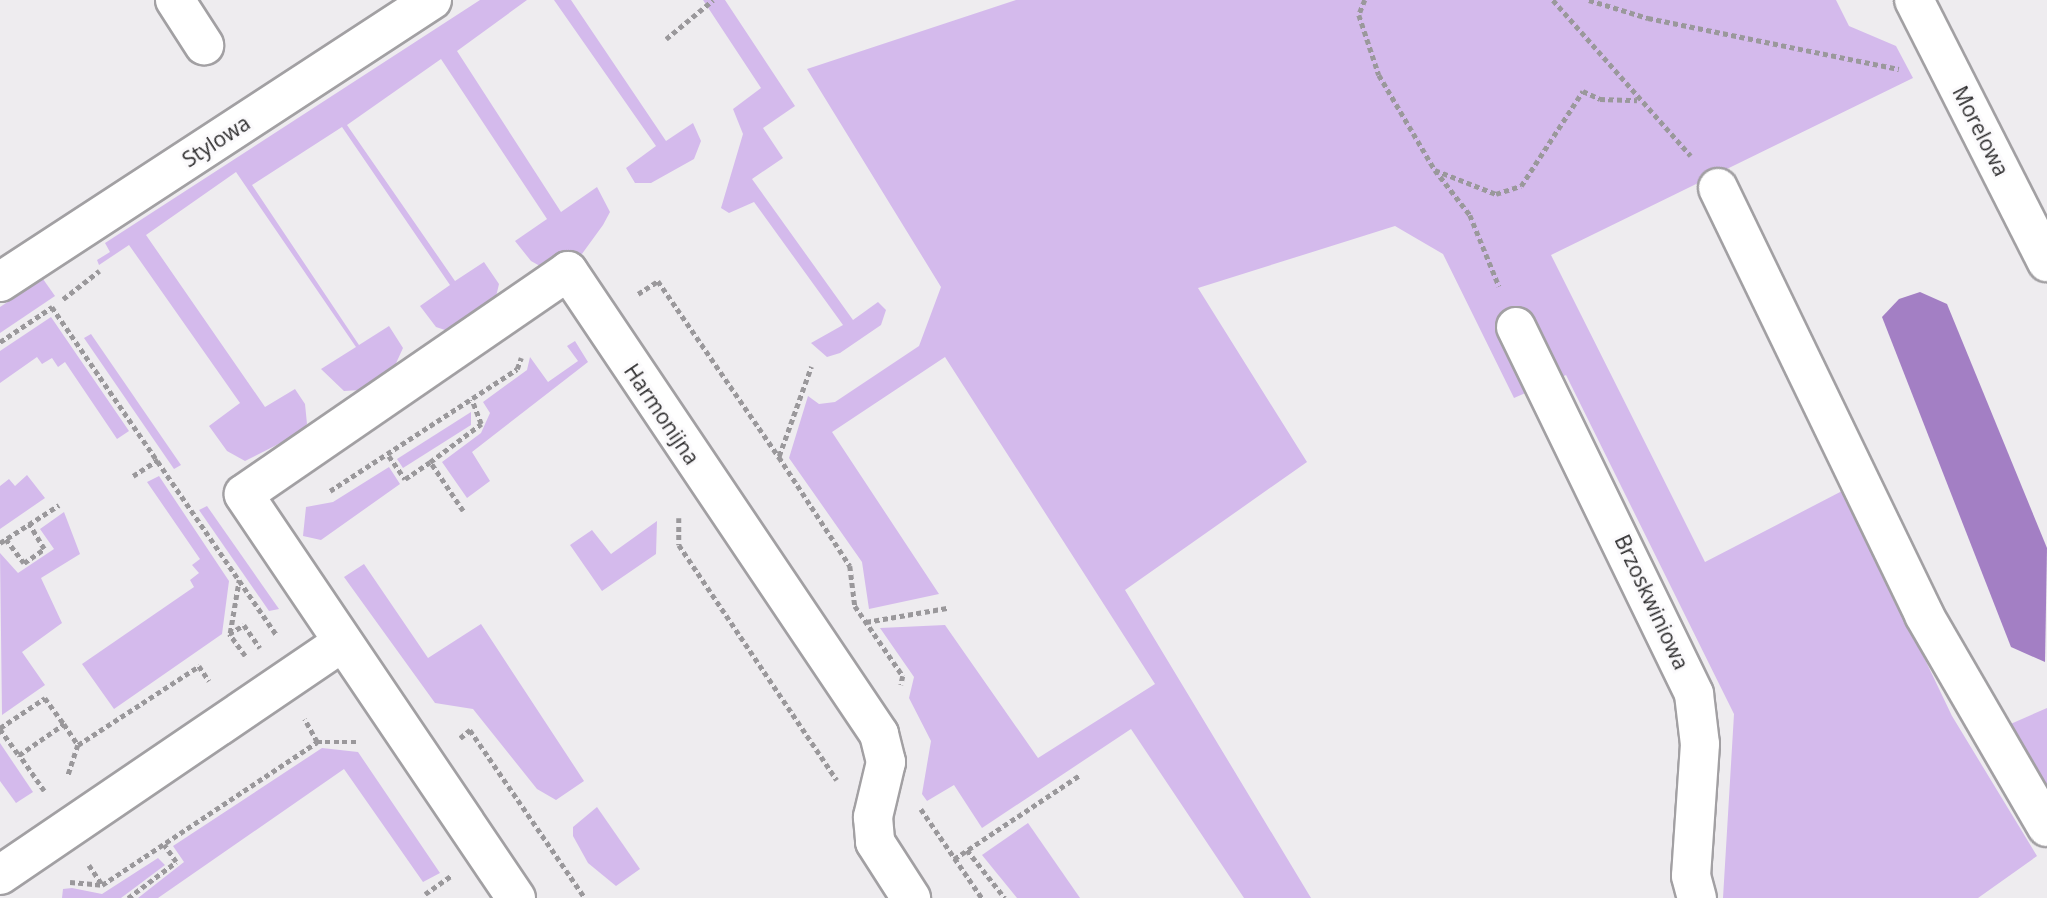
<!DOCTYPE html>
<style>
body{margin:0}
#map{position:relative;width:2047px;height:898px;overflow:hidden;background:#eeecef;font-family:"Open Sans",sans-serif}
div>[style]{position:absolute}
.green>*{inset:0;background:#d4baec}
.water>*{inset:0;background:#a37fc4}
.path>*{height:4.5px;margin-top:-2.25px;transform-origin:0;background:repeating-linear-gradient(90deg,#9a989b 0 5px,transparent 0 8.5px)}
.roads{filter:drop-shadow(2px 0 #a2a0a3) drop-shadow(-2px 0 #a2a0a3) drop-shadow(0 2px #a2a0a3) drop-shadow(0 -2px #a2a0a3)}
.minor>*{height:38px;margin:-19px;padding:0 19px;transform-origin:19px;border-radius:19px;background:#fff}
span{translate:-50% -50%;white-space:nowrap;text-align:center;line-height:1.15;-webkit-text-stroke:6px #fbfafc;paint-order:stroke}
.street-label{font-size:21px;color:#2e2d2e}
</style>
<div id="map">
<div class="green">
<i style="clip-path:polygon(480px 0,527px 0,457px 51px,561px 212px,597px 187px,610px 212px,603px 225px,579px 258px,547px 270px,531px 261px,515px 241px,547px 219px,441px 59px,347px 125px,455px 281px,484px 262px,499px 284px,494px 305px,451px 332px,436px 327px,420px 306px,450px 285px,342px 127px,252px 185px,359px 345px,389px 326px,403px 348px,392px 372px,361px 390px,344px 391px,321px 369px,356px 347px,236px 172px,146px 235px,265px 407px,295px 389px,305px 404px,307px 424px,298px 434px,245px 461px,227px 451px,209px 426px,240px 403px,129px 245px,99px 265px,97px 260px,110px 252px,105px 243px)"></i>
<i style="clip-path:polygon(554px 0,571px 0,666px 141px,693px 123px,701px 141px,694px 159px,651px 183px,635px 183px,626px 168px,656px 146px)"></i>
<i style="clip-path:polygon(703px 0,725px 0,795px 106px,763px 128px,783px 158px,752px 179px,853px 320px,878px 302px,886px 310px,881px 325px,840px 353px,827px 357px,811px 343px,843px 325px,754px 202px,729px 213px,721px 208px,743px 134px,733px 109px,761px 88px)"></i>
<i style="clip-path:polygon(1016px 0,1836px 0,1849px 26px,1896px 46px,1913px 78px,1551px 255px,1705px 562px,1844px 490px,1952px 716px,2037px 856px,1978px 898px,1723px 898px,1734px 714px,1566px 375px,1514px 398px,1443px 254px,1395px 226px,1198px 288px,1307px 462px,1125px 590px,1311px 898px,1244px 898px,1131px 729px,982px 828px,954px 785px,927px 801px,922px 794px,931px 741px,909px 698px,914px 677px,880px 628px,945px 625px,1038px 758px,1155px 684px,945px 357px,832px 432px,939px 594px,869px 609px,862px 562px,789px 458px,808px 396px,819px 404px,835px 402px,919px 346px,941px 287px,807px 69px)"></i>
<i style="clip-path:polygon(43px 279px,55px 296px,0 333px,0 307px)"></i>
<i style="clip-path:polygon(51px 317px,129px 431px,117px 439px,65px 362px,58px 367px,52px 358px,42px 364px,37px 357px,0 383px,0 351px)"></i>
<i style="clip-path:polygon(91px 334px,181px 465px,174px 469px,84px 338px)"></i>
<i style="clip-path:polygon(575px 341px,588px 362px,472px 452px,490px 481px,467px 498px,442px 462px,481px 433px,490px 413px,483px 402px,527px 370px,530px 357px,548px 382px,578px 361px,567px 346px)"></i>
<i style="clip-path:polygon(471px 412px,471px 425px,403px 468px,397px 459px)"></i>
<i style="clip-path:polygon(389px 467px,400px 484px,321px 540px,303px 536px,306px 507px,333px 502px)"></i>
<i style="clip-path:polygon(27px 475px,45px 498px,0 529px,0 486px,9px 479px,15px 486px)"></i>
<i style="clip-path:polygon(159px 476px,229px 581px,222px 634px,114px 709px,82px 664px,194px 587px,190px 580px,199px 573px,192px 565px,200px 559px,147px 482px)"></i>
<i style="clip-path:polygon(207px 506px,279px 609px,269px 611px,199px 510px)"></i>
<i style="clip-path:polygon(64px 512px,80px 554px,41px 578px,62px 623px,22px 652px,45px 685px,2px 715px,0 553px,18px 573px,54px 549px,40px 529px)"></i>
<i style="clip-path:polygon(657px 521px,656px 554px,602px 591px,570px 545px,592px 530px,611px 554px)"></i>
<i style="clip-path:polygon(364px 564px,428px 658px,481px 624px,584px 781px,556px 800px,537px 789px,473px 709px,435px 703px,344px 577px)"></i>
<i style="clip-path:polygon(2047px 708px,2047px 798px,2006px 726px)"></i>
<i style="clip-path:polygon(0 743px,33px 792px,16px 803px,0 781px)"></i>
<i style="clip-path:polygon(322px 748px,358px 752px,440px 873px,423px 882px,344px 769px,158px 898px,138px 898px,184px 862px,173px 846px)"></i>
<i style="clip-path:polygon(597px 807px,640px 869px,616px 886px,588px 863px,573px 836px,573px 827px)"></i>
<i style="clip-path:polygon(1028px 823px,1080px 898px,1017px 898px,982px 855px)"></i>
<i style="clip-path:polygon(158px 858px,165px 865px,121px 898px,62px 898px,63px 889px,72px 888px,102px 894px)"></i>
</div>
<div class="water">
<i style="clip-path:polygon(1920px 292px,1947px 304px,2047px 548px,2045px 662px,2011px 647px,1882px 317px,1899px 299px)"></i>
</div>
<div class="path">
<i style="left:1365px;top:0;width:16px;rotate:112deg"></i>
<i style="left:1359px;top:15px;width:63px;rotate:71.6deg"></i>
<i style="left:1379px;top:75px;width:110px;rotate:59.5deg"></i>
<i style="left:1435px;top:170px;width:57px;rotate:52.1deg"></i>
<i style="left:1470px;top:215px;width:77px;rotate:67.8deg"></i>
<i style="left:1553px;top:0;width:208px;rotate:48.5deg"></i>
<i style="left:1589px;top:0;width:62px;rotate:17deg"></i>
<i style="left:1648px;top:18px;width:256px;rotate:11.5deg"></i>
<i style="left:666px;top:39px;width:61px;rotate:-39.7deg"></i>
<i style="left:1435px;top:170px;width:66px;rotate:21.5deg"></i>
<i style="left:1496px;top:194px;width:26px;rotate:-18deg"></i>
<i style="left:1521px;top:186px;width:113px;rotate:-56.9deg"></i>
<i style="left:1583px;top:91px;width:19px;rotate:25deg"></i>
<i style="left:1600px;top:99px;width:37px;rotate:2deg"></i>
<i style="left:638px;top:294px;width:24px;rotate:-33deg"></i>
<i style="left:658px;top:281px;width:214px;rotate:55.5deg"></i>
<i style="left:779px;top:457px;width:130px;rotate:56.9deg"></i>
<i style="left:850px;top:566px;width:40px;rotate:82.9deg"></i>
<i style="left:855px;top:606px;width:85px;rotate:55.6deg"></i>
<i style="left:903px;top:676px;width:9px;rotate:103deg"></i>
<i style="left:63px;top:299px;width:46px;rotate:-37.9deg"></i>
<i style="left:0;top:342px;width:63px;rotate:-33.9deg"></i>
<i style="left:52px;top:307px;width:398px;rotate:55.6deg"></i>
<i style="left:389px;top:456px;width:28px;rotate:55deg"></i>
<i style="left:405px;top:479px;width:30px;rotate:-34deg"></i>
<i style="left:779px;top:456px;width:95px;rotate:-70.2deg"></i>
<i style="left:133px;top:476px;width:30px;rotate:-33deg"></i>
<i style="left:330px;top:491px;width:223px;rotate:-33.1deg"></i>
<i style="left:517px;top:369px;width:12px;rotate:-70deg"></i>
<i style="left:463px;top:511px;width:59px;rotate:-124deg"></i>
<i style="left:430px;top:462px;width:64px;rotate:-36.7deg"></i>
<i style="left:481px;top:424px;width:26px;rotate:-111deg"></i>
<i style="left:679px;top:518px;width:27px;rotate:90deg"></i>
<i style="left:679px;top:545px;width:283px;rotate:56.1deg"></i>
<i style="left:6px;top:539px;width:30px;rotate:53deg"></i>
<i style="left:24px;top:563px;width:24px;rotate:-35deg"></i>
<i style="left:44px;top:549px;width:29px;rotate:-121deg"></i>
<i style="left:0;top:543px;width:70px;rotate:-32.8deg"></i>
<i style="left:866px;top:622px;width:82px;rotate:-9.8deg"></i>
<i style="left:230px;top:633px;width:54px;rotate:-80.4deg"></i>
<i style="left:245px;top:656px;width:27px;rotate:-126deg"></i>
<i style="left:229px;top:634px;width:17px;rotate:-31deg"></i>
<i style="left:244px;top:625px;width:28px;rotate:55deg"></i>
<i style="left:0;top:728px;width:54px;rotate:-33.7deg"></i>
<i style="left:45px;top:698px;width:32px;rotate:54deg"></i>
<i style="left:0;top:729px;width:32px;rotate:54deg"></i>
<i style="left:460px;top:738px;width:13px;rotate:-39deg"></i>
<i style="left:470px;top:730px;width:204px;rotate:55.6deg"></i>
<i style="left:317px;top:742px;width:42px"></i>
<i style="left:78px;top:745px;width:145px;rotate:-33.1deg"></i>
<i style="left:199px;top:666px;width:18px;rotate:56deg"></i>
<i style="left:44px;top:791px;width:44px;rotate:-124.8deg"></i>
<i style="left:19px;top:755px;width:55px;rotate:-34.6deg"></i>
<i style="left:64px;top:724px;width:25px;rotate:56deg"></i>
<i style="left:78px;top:745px;width:32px;rotate:108deg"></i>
<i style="left:921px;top:809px;width:108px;rotate:55.6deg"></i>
<i style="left:967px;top:850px;width:61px;rotate:51.6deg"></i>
<i style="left:954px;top:859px;width:151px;rotate:-33.7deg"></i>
<i style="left:89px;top:865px;width:23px;rotate:56deg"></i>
<i style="left:70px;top:882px;width:32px;rotate:5deg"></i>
<i style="left:102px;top:885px;width:258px;rotate:-33.6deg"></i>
<i style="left:317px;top:742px;width:26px;rotate:-119deg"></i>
<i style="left:425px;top:894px;width:32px;rotate:-35deg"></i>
<i style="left:128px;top:898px;width:60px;rotate:-36.9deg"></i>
<i style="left:176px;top:862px;width:21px;rotate:-125deg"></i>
</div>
<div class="roads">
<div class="minor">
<i style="left:175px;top:0;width:54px;rotate:57.2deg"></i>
<i style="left:1914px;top:0;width:294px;rotate:63.1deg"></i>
<i style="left:1718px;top:188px;width:474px;rotate:64.2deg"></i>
<i style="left:1924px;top:615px;width:245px;rotate:59.9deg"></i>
<i style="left:0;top:282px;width:516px;rotate:-33.14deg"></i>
<i style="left:1516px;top:327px;width:408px;rotate:64.1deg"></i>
<i style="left:1694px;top:694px;width:50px;rotate:83.2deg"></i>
<i style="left:1700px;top:744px;width:132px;rotate:93.9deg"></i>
<i style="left:1691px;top:876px;width:23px;rotate:75deg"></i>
<i style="left:0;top:875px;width:411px;rotate:-34.2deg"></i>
<i style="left:516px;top:898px;width:487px;rotate:-124deg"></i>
<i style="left:244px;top:494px;width:393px;rotate:-34.5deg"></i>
<i style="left:568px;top:271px;width:558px;rotate:56.11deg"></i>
<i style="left:879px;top:734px;width:29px;rotate:76deg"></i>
<i style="left:886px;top:762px;width:57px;rotate:103.3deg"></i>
<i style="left:873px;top:817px;width:25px;rotate:85deg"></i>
<i style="left:875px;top:842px;width:67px;rotate:57.3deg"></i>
</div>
</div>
<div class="street-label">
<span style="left:1981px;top:131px;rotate:63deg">Morelowa</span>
<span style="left:216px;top:141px;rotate:-33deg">Stylowa</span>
<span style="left:662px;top:414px;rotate:56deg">Harmonijna</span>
<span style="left:1652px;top:602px;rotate:65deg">Brzoskwiniowa</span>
</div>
</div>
